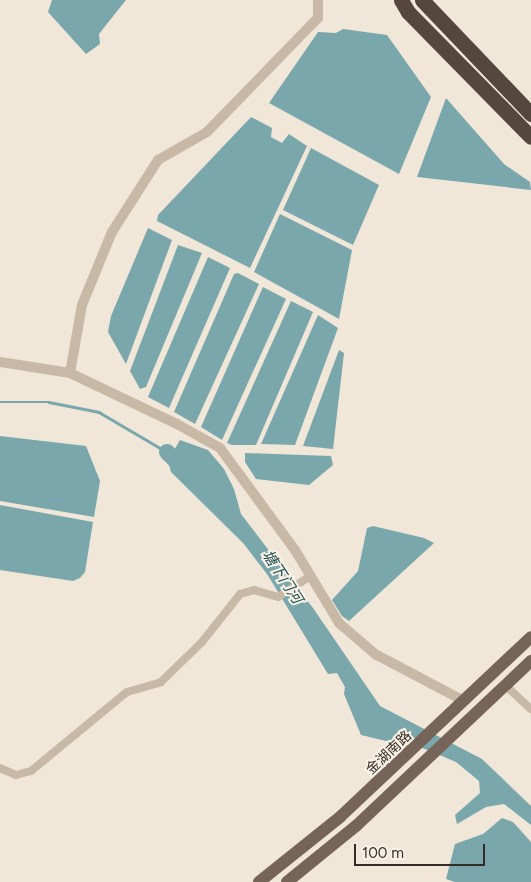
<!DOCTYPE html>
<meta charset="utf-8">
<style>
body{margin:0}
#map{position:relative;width:531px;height:882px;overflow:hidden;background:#f0e7d9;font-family:Figtree,"Noto Sans SC",sans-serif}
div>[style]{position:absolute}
.water>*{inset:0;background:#7aa7ac}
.stream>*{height:2.5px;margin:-1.25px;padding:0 1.25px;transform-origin:1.25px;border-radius:1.25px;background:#7aa7ac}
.river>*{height:16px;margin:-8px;padding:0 8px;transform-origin:8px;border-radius:8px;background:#7aa7ac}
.minor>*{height:8px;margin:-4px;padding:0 4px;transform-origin:4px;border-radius:4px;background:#c8b8a6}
.tertiary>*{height:10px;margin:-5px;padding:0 5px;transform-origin:5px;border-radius:5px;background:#c8b8a6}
.primary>*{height:12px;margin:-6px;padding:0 6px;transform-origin:6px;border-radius:6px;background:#766458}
.motorway>*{height:15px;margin:-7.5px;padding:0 7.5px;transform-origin:7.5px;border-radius:7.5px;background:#55473e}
span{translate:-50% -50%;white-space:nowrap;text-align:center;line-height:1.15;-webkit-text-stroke:4px #f8f1e5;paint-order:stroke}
.street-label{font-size:14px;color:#342c27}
.water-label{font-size:15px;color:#1e4d54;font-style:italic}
.scale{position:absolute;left:354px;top:844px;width:131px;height:22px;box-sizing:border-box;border:2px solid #342c27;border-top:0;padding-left:6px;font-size:15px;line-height:18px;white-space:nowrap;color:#342c27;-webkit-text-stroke:4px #f8f1e5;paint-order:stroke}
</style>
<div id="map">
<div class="water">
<i style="clip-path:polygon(52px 0,126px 0,99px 34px,100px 44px,86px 54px,48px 12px)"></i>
<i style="clip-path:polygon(343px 29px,387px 35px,431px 97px,399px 174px,269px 103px,318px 32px,336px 33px)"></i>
<i style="clip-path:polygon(446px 98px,504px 164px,530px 182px,531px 190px,417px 177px)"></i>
<i style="clip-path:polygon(251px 117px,272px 128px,271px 137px,282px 143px,289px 134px,307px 146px,250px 268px,157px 221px,158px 215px)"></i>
<i style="clip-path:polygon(311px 148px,379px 185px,353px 245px,283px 210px)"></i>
<i style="clip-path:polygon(280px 214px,352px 250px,339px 319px,254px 272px)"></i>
<i style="clip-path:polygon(148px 228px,172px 240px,126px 364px,108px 332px,111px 316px)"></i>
<i style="clip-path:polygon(178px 245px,202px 253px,146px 387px,140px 389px,130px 371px)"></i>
<i style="clip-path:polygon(208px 257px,230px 268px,169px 408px,148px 397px)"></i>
<i style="clip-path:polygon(238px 273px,259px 284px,195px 424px,174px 412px,234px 274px)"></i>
<i style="clip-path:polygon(263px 287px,286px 299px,222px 440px,201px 427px)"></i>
<i style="clip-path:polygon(291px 301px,313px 312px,256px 445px,232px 445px,227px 443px)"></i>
<i style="clip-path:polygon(318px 315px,338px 328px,295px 445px,261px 444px)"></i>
<i style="clip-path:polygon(339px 350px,344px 353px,333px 449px,303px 446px)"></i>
<i style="clip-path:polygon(0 436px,86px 446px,100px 481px,94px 517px,0 501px)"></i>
<i style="clip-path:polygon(180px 440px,208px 450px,224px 469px,234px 489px,241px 514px,313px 608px,380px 706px,482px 759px,531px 806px,531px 825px,504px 804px,486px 807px,457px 824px,455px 815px,480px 793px,479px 781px,456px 762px,401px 739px,386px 741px,361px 735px,344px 694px,345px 687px,337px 673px,328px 674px,267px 574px,243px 543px,171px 472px,168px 461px)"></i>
<i style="clip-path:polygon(245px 453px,331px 456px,333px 465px,309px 485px,256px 479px,245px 462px)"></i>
<i style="clip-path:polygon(0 505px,93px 522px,85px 572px,80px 578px,73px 581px,0 570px)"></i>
<i style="clip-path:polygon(373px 526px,424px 538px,434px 543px,349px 621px,342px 616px,332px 600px,358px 571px,367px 528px)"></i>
<i style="clip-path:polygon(502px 818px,513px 822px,531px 842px,531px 882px,455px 882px,446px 879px,455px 844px,483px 834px)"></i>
</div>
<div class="stream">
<i style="left:0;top:402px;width:49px"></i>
<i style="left:49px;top:402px;width:51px;rotate:11.3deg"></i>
<i style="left:99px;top:412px;width:79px;rotate:30.5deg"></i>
</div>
<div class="river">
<i style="left:167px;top:452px;width:28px;rotate:45deg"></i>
</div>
<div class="minor">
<i style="left:506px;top:686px;width:34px;rotate:43deg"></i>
<i style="left:0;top:768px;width:17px;rotate:24deg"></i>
<i style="left:16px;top:775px;width:16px;rotate:-15deg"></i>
<i style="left:31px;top:771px;width:124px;rotate:-39.5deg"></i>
<i style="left:127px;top:692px;width:35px;rotate:-16deg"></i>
<i style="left:161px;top:682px;width:57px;rotate:-44.3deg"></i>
<i style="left:202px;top:642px;width:61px;rotate:-51.6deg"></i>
<i style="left:240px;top:594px;width:15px;rotate:-16deg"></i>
<i style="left:254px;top:590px;width:25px;rotate:16deg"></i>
<i style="left:278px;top:597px;width:37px;rotate:-33deg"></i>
</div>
<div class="tertiary">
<i style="left:0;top:362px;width:71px;rotate:8.9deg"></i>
<i style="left:70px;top:373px;width:119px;rotate:25.5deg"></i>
<i style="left:177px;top:424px;width:49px;rotate:29.2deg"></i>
<i style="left:220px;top:448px;width:127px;rotate:53.7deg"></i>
<i style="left:295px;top:550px;width:85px;rotate:58.9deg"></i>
<i style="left:339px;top:623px;width:48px;rotate:40.7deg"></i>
<i style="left:375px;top:654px;width:101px;rotate:27.8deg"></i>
<i style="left:70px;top:373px;width:69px;rotate:-80deg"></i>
<i style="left:82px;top:305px;width:79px;rotate:-67.7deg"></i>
<i style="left:112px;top:232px;width:85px;rotate:-57.4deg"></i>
<i style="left:158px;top:160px;width:56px;rotate:-29.7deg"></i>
<i style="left:207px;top:132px;width:159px;rotate:-45.8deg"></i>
<i style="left:318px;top:18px;width:18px;rotate:-90deg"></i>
</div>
<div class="primary">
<i style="left:259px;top:882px;width:104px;rotate:-38.7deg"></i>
<i style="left:340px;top:817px;width:262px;rotate:-43.3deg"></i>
<i style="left:287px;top:882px;width:89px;rotate:-39.1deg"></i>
<i style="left:356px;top:826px;width:241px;rotate:-43.3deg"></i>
</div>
<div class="motorway">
<i style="left:401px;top:0;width:14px;rotate:60deg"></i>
<i style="left:408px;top:12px;width:175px;rotate:45.5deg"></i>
<i style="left:422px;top:0;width:158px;rotate:46.3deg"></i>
</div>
<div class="street-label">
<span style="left:389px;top:753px;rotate:-43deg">金湖南路</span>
</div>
<div class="water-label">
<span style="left:282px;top:577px;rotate:57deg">塘下门河</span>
</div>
<div class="scale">100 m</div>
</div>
